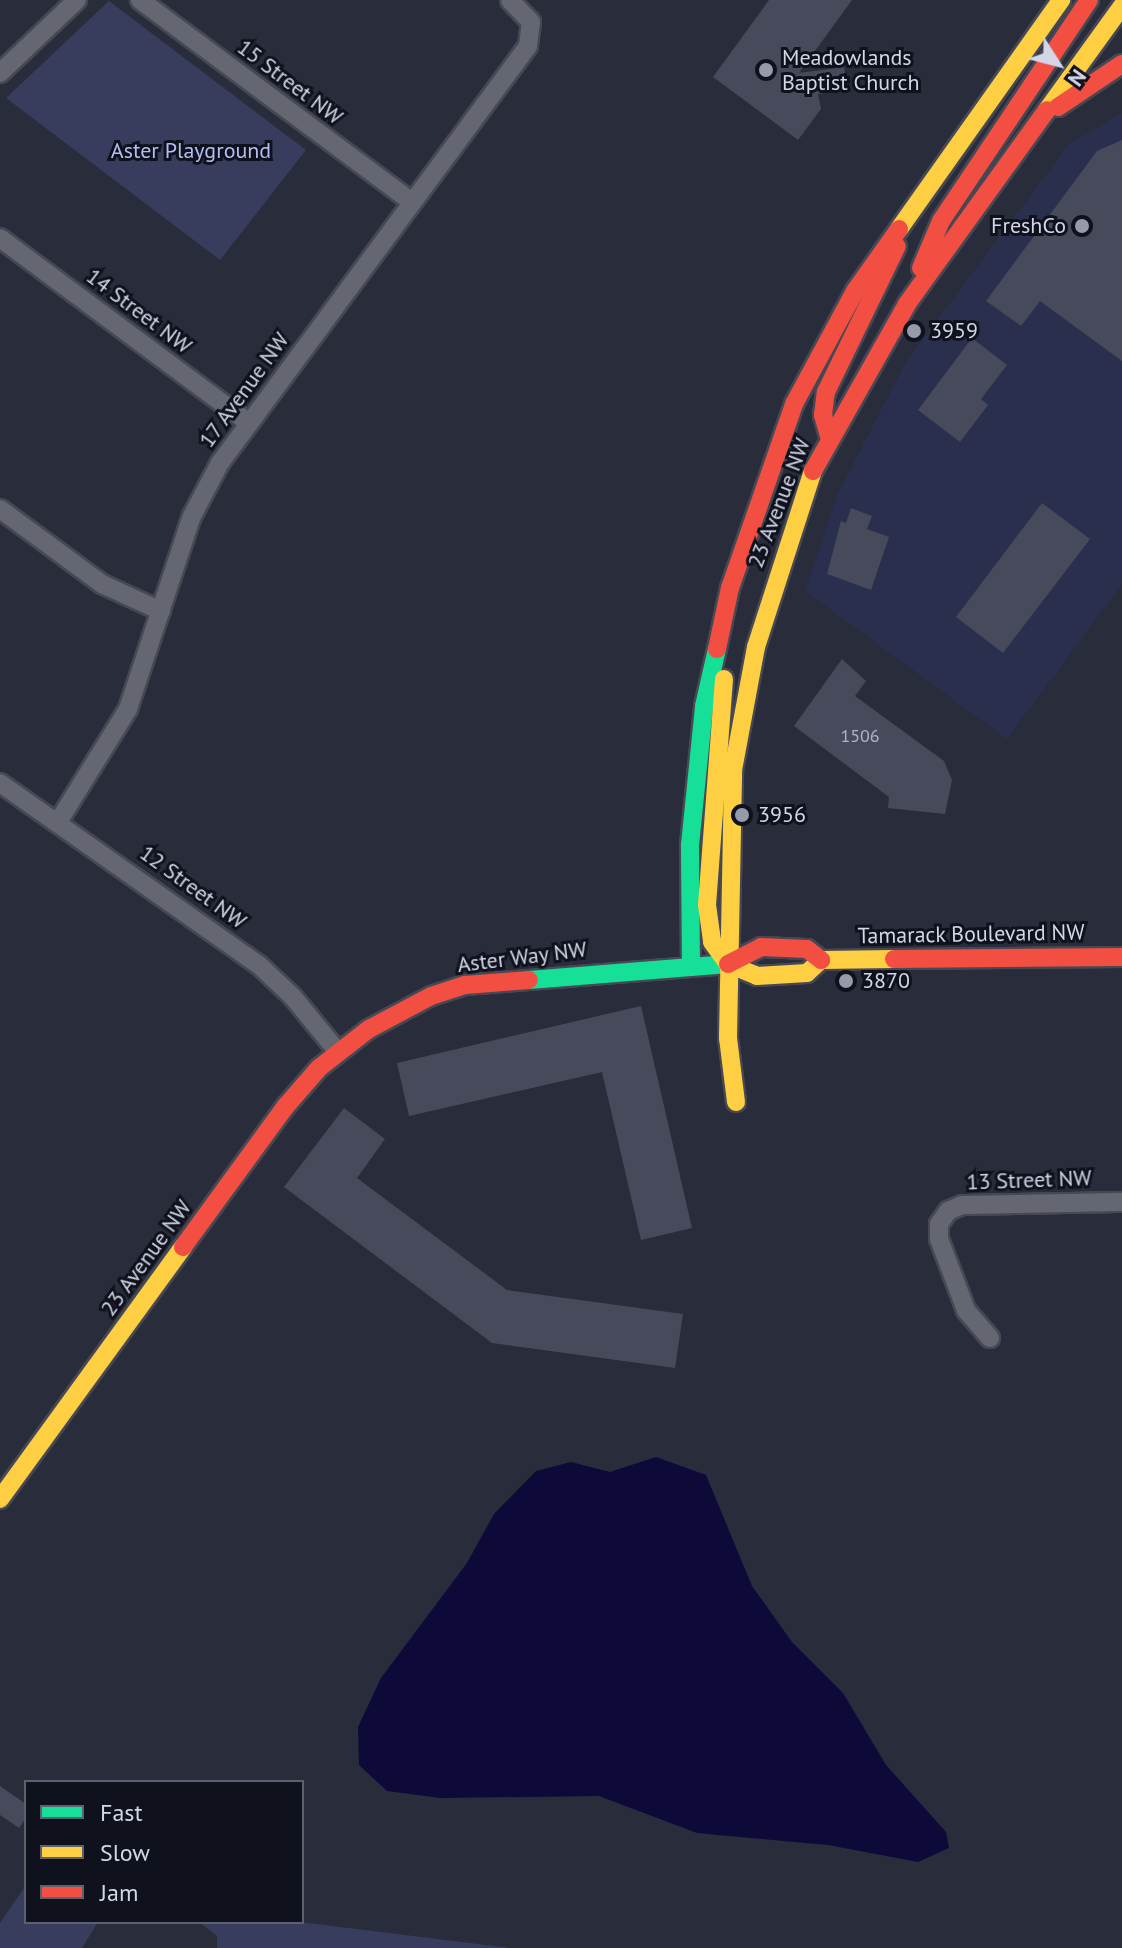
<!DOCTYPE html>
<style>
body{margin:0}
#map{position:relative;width:1122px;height:1948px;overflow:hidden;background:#292c3a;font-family:"PT Sans",sans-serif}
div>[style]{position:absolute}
.built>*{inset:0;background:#2a2f4d}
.green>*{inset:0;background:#383d5d}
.water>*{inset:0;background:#0d0939}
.building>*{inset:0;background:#474a5b}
.roads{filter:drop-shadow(2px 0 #464854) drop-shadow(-2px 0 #464854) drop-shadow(0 2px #464854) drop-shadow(0 -2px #464854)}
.street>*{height:18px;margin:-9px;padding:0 9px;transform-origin:9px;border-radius:9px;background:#646772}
.fast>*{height:18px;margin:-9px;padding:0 9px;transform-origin:9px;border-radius:9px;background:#16e098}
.slow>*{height:18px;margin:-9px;padding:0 9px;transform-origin:9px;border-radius:9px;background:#ffcf43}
.jam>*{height:18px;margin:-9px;padding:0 9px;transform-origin:9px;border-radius:9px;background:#f24e42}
.dots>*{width:22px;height:22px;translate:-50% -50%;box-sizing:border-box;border:4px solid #0f111d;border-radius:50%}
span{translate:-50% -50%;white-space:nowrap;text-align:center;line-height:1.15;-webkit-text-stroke:6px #0f111d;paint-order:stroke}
.number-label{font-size:18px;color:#afb3c4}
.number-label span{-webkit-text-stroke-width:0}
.poi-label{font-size:22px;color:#d2d6e7}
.left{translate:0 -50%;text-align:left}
.right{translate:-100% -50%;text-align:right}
.street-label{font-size:22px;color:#d2d6e7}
.park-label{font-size:22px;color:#b4bef2}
.legend{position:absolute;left:24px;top:1780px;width:280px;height:144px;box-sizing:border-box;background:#0f111d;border:2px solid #5d606e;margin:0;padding:10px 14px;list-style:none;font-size:24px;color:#d2d6e7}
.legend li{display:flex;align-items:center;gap:16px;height:40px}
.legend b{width:40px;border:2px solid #5d606e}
.north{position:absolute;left:1018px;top:24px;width:80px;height:80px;-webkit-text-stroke:6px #0f111d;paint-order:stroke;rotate:126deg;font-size:22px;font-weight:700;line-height:32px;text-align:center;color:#d2d6e7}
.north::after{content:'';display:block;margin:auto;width:28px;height:36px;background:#d2d6e7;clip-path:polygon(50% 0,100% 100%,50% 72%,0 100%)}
</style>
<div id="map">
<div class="built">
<i style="clip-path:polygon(1122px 113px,1122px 584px,1007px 739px,805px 591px,837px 495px,907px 360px,1069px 144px)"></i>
</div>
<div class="green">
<i style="clip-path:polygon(109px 1px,306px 150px,220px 260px,6px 98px)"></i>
<i style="clip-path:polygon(26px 1885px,26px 1922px,98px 1922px,82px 1948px,0 1948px,0 1923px)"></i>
<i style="clip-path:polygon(199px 1922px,300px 1922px,510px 1948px,217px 1948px,217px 1936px)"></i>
</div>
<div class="water">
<i style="clip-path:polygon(656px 1457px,706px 1475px,752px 1586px,792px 1642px,843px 1693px,886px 1765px,946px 1832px,949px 1848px,918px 1862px,828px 1845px,697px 1833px,599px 1796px,440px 1798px,387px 1791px,359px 1765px,358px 1727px,381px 1678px,467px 1563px,494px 1514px,536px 1471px,571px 1462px,610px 1472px)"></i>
</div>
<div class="building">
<i style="clip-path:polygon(769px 0,852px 0,799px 73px,844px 67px,848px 89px,818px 94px,821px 109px,798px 140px,713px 77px)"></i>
<i style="clip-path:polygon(1122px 140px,1122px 361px,1040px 301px,1021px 326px,986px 301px,1097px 151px)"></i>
<i style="clip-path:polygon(972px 338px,1007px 365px,981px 399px,988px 405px,960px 442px,918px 410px)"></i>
<i style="clip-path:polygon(1042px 503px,1090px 539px,1003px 653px,956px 617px)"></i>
<i style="clip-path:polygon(851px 508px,872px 516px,867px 529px,889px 537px,871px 590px,827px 574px,841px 521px,846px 523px)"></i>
<i style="clip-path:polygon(842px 659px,866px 681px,855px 696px,944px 761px,952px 780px,945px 814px,888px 808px,889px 797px,794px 726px)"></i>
<i style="clip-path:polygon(641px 1006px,692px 1228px,641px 1240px,602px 1072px,409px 1116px,397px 1063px)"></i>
<i style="clip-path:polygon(344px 1108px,385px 1139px,357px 1178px,507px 1290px,683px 1314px,675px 1368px,492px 1343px,284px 1187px)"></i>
<i style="clip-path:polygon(0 1786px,26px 1804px,26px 1818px,19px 1828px,0 1815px)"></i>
</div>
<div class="roads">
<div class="street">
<i style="left:140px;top:0;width:339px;rotate:36.6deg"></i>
<i style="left:0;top:73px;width:106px;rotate:-43.5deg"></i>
<i style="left:0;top:238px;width:310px;rotate:36.6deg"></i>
<i style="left:0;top:509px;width:127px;rotate:36.3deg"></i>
<i style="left:102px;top:584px;width:65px;rotate:24.6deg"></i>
<i style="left:0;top:783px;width:317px;rotate:35.1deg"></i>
<i style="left:259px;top:965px;width:47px;rotate:43.3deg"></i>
<i style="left:293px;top:997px;width:71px;rotate:50.7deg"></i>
<i style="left:58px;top:822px;width:133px;rotate:-58.2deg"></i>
<i style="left:128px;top:709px;width:203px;rotate:-71.7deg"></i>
<i style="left:192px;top:516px;width:60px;rotate:-62.2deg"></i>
<i style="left:220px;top:463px;width:518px;rotate:-53.55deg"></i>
<i style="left:528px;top:46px;width:24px;rotate:-83deg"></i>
<i style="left:531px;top:22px;width:30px;rotate:-134deg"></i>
<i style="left:990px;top:1338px;width:37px;rotate:-131deg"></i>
<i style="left:966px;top:1310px;width:76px;rotate:-110.8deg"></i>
<i style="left:939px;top:1239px;width:15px;rotate:-90deg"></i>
<i style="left:939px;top:1224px;width:16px;rotate:-55deg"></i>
<i style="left:948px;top:1211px;width:15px;rotate:-23deg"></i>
<i style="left:962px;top:1205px;width:160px;rotate:-1.1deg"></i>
</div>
<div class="fast">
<i style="left:691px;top:967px;width:122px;rotate:-90.5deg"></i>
<i style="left:690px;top:845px;width:140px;rotate:-84.2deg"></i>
<i style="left:704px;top:706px;width:58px;rotate:-77.2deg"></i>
<i style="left:529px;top:980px;width:200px;rotate:-4.6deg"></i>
</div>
<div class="slow">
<i style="left:1047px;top:110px;width:128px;rotate:-54.2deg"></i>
<i style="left:899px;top:229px;width:281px;rotate:-54.7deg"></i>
<i style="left:724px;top:679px;width:227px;rotate:94.3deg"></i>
<i style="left:707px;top:905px;width:37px;rotate:82deg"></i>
<i style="left:712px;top:942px;width:27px;rotate:54deg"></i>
<i style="left:728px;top:964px;width:31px;rotate:22deg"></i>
<i style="left:757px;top:976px;width:50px;rotate:-3.4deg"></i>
<i style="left:807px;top:973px;width:19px;rotate:-43deg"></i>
<i style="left:821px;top:960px;width:73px;rotate:-0.8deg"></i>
<i style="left:736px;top:1102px;width:64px;rotate:-97.1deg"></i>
<i style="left:728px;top:1038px;width:268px;rotate:-88.9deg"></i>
<i style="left:733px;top:770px;width:125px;rotate:-79.4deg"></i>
<i style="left:756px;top:647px;width:185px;rotate:-72.1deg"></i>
<i style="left:0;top:1499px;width:311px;rotate:-54deg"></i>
</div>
<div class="jam">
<i style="left:1058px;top:107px;width:77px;rotate:-33.9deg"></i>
<i style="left:921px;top:268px;width:51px;rotate:-66.9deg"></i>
<i style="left:941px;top:221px;width:266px;rotate:-56.2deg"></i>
<i style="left:829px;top:436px;width:22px;rotate:-106deg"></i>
<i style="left:823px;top:415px;width:23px;rotate:-83deg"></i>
<i style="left:826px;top:392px;width:162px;rotate:-64.1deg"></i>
<i style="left:813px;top:471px;width:192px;rotate:-60.6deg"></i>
<i style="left:907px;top:304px;width:239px;rotate:-54.2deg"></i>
<i style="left:717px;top:649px;width:62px;rotate:-78deg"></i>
<i style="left:730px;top:588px;width:195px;rotate:-70.8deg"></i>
<i style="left:794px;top:404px;width:128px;rotate:-61.6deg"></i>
<i style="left:855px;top:291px;width:76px;rotate:-54.6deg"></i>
<i style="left:894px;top:959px;width:228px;rotate:-0.5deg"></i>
<i style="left:728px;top:964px;width:37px;rotate:-27deg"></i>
<i style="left:761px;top:947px;width:46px;rotate:2.5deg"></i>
<i style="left:807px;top:949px;width:18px;rotate:38deg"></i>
<i style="left:183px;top:1247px;width:175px;rotate:-53.9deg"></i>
<i style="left:286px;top:1106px;width:50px;rotate:-49deg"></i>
<i style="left:319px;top:1068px;width:63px;rotate:-38deg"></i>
<i style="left:369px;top:1029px;width:70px;rotate:-28deg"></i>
<i style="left:431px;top:996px;width:36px;rotate:-18deg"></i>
<i style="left:465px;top:985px;width:64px;rotate:-4.5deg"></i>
</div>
</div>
<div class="dots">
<i style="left:766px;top:70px;background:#979aaa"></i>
<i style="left:1082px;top:226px;background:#979aaa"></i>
<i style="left:914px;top:331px;background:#979aaa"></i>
<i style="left:742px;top:815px;background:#979aaa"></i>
<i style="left:846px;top:981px;background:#979aaa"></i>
</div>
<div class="number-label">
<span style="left:860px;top:736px">1506</span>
</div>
<div class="poi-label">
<span class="left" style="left:782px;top:70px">Meadowlands<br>Baptist Church</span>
<span class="right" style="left:1066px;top:226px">FreshCo</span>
<span class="left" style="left:930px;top:331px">3959</span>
<span class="left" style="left:758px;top:815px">3956</span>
<span class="left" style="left:862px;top:981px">3870</span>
</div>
<div class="street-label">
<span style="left:290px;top:82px;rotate:37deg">15 Street NW</span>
<span style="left:139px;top:311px;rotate:37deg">14 Street NW</span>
<span style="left:244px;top:390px;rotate:-54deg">17 Avenue NW</span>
<span style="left:779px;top:503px;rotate:-69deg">23 Avenue NW</span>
<span style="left:193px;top:887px;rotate:36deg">12 Street NW</span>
<span style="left:971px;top:934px;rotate:-1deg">Tamarack Boulevard NW</span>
<span style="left:522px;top:957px;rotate:-7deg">Aster Way NW</span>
<span style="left:1029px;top:1180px;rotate:-2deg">13 Street NW</span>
<span style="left:146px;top:1258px;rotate:-54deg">23 Avenue NW</span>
</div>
<div class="park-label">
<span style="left:191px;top:151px">Aster Playground</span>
</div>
<ul class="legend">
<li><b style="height:10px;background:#16e098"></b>Fast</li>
<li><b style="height:10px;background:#ffcf43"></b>Slow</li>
<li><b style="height:10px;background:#f24e42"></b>Jam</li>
</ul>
<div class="north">N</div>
</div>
